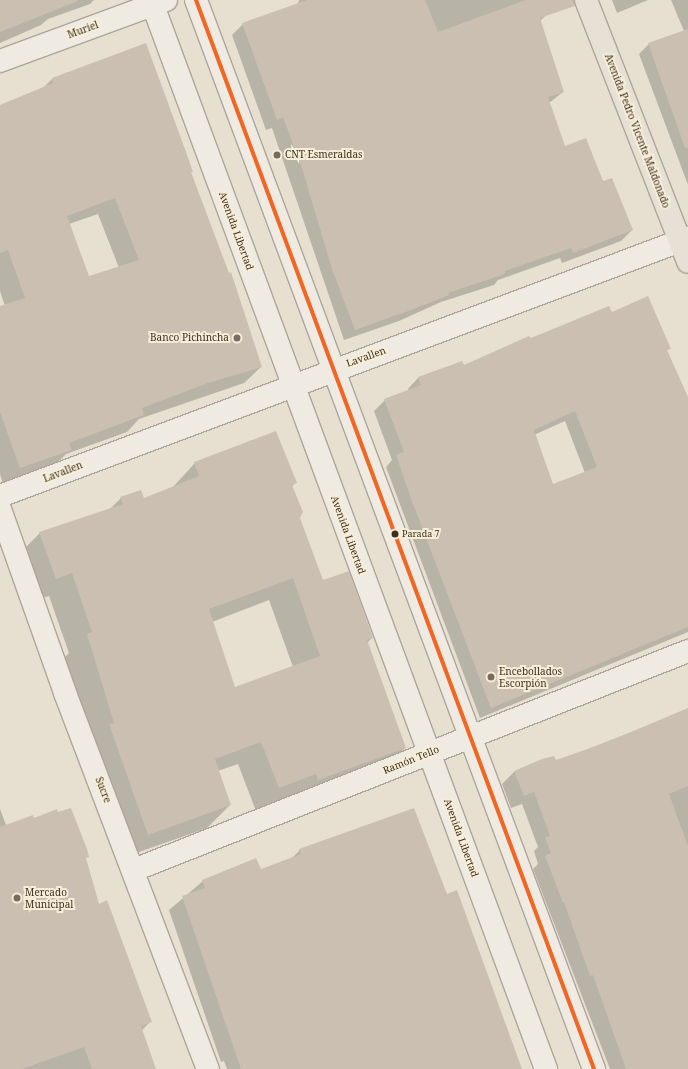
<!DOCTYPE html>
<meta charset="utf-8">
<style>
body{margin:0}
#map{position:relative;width:688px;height:1069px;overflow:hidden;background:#e7e0d1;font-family:"Noto Serif",serif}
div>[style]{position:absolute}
.shadow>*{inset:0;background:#0003}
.building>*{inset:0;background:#cbbfb2}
.roads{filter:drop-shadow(1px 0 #ada599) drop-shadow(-1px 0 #ada599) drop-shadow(0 1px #ada599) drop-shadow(0 -1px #ada599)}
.minor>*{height:22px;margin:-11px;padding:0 11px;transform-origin:11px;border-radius:11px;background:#efebe3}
.major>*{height:22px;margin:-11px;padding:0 11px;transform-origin:11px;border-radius:11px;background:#e6e1d4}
.bus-1>*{height:4px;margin:-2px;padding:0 2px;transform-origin:2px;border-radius:2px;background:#f26522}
.dots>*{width:11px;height:11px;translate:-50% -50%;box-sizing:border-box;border:2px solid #f7eed8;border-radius:50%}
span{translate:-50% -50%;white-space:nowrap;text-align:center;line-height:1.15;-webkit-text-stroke:4px #f7eed8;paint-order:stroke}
.bus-label{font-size:9px;color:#3d2e20}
.left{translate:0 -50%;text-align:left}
.street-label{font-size:10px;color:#3d2e20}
.poi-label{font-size:10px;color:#3d2e20}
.right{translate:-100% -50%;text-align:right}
</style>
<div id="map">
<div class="shadow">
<i style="clip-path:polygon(0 0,94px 0,90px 4px,48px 19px,41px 25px,0 43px)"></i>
<i style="clip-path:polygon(299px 0,539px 0,545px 16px,540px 21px,563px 92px,549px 103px,565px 148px,603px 182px,632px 230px,621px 241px,562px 263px,560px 258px,498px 280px,494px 285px,441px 302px,399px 321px,344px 340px,272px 128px,266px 130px,232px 35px,243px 24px,298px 4px)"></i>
<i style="clip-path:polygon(612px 0,648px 0,617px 13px)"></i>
<i style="clip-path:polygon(671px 0,688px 0,688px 185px,639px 54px,649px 44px,684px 31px)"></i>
<i style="clip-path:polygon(evenodd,52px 79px,192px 172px,190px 173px,261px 367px,244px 383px,139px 419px,127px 432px,66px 454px,54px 466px,3px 484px,0 474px,0 307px,5px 306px,0 291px,0 106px,43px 88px,52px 79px,98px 214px,119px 268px,88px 278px,69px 224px,98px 214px)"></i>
<i style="clip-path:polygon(evenodd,611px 313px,669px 348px,666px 352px,688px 403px,688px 632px,480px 718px,386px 467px,392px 460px,374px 411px,385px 400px,409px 391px,408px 389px,418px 378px,463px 366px,530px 340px,611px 313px,565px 421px,585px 473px,552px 486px,534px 435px,565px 421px)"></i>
<i style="clip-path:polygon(evenodd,195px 463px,295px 483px,292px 486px,299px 518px,323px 581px,372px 638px,367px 643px,405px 748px,382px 771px,256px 811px,238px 764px,218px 771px,230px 805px,207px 828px,125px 857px,64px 658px,69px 653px,49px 596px,32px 601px,17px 556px,40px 533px,110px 509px,121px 498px,143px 499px,172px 488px,195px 463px,269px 600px,293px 667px,234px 688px,212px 622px,269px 600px)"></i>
<i style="clip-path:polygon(688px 710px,688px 1069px,610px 1069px,533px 869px,538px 864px,534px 851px,538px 847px,522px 804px,511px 808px,502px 784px,514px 772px,543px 760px,555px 762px)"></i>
<i style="clip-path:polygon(0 809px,6px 825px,33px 819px,87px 857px,85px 859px,98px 905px,151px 1021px,141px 1031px,155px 1069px,0 1069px)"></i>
<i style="clip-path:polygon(300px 850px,446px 895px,521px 1069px,227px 1069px,224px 1061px,221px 1062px,169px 910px,203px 881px,260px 870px,291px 859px)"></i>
</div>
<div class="building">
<i style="clip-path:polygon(0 0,77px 0,78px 1px,0 32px)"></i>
<i style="clip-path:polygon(307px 0,425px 0,438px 32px,526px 0,574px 0,575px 6px,540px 18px,564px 92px,548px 97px,565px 146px,586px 138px,603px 181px,612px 178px,633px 230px,573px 253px,571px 248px,505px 271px,505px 274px,448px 293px,449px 295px,411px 310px,355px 330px,332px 269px,302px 168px,283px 117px,277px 120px,242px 23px)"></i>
<i style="clip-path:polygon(688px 29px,688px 148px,685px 148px,648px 43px)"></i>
<i style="clip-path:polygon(evenodd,146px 43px,186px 152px,193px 172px,191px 172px,229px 273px,231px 272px,262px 367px,208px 383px,142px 408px,144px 415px,69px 443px,72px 450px,20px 468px,0 412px,0 306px,25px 298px,8px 250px,0 253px,0 105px,53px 83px,52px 78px,146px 43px,115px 198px,139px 260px,89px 276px,67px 216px,115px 198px)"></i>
<i style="clip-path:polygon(evenodd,648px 296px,671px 349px,667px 350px,688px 397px,688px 627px,491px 708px,410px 496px,396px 455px,404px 452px,384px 399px,421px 385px,418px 377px,462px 361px,464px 365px,529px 336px,531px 338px,609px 306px,612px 312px,648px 296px,575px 411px,597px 467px,553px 484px,534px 430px,575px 411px)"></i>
<i style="clip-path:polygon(evenodd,276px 431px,297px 483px,292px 485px,303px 512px,300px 518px,323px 580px,349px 571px,373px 638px,367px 640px,406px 748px,318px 780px,316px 774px,279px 788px,261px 742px,215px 759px,231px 805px,148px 835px,109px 724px,114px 723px,87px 634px,92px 632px,72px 573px,56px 579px,39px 532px,123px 504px,120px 497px,141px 490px,144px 498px,199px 476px,194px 462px,276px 431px,293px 578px,320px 656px,235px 687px,209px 609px,293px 578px)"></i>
<i style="clip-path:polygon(688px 708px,688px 786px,669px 794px,688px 846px,688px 1069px,626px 1069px,593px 975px,590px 976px,564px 902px,563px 903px,545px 856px,551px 853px,545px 838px,550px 836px,534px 792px,524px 796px,514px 771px,542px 759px,554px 756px,556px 760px,605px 743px)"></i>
<i style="clip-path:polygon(71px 808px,87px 849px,89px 857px,86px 858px,99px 904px,107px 900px,152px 1022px,141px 1026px,156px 1069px,92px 1069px,84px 1047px,22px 1069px,0 1069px,0 827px,33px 815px,34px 818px,57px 809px,58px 812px)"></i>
<i style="clip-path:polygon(414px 808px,447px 894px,457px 890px,522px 1069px,241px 1069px,182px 896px,205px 888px,202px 880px,256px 858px,261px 869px,301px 854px,299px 849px)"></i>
</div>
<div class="roads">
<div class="minor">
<i style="left:151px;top:0;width:1140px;rotate:69.72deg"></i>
<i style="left:196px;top:0;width:1141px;rotate:69.58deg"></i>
<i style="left:0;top:61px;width:177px;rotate:-20.2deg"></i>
<i style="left:0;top:496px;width:735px;rotate:-20.56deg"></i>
<i style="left:0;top:509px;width:195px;rotate:70.5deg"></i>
<i style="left:65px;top:693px;width:402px;rotate:69.2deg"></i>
<i style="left:134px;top:870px;width:596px;rotate:-21.57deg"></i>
</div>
<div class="major">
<i style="left:586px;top:0;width:281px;rotate:68.7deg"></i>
</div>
</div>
<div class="bus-1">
<i style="left:196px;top:0;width:1141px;rotate:69.58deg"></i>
</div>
<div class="dots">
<i style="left:277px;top:155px;background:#786c5e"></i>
<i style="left:237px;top:338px;background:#786c5e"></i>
<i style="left:395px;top:534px;background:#3d2e20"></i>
<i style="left:491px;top:677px;background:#786c5e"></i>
<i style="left:17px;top:898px;background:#786c5e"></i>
</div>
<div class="bus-label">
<span class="left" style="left:402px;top:534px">Parada 7</span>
</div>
<div class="street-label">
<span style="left:83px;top:30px;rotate:-20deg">Muriel</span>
<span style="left:637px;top:131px;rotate:69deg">Avenida Pedro Vicente Maldonado</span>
<span style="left:236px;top:231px;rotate:70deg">Avenida Libertad</span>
<span style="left:366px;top:357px;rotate:-20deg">Lavallen</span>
<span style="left:63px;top:472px;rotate:-21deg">Lavallen</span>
<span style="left:348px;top:535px;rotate:70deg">Avenida Libertad</span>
<span style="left:411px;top:760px;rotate:-22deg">Ramón Tello</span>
<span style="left:103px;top:790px;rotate:69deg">Sucre</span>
<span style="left:461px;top:838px;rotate:70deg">Avenida Libertad</span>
</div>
<div class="poi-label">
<span class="left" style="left:285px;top:155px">CNT Esmeraldas</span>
<span class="right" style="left:229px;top:338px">Banco Pichincha</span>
<span class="left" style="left:499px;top:677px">Encebollados<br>Escorpión</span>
<span class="left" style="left:25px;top:898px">Mercado<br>Municipal</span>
</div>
</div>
